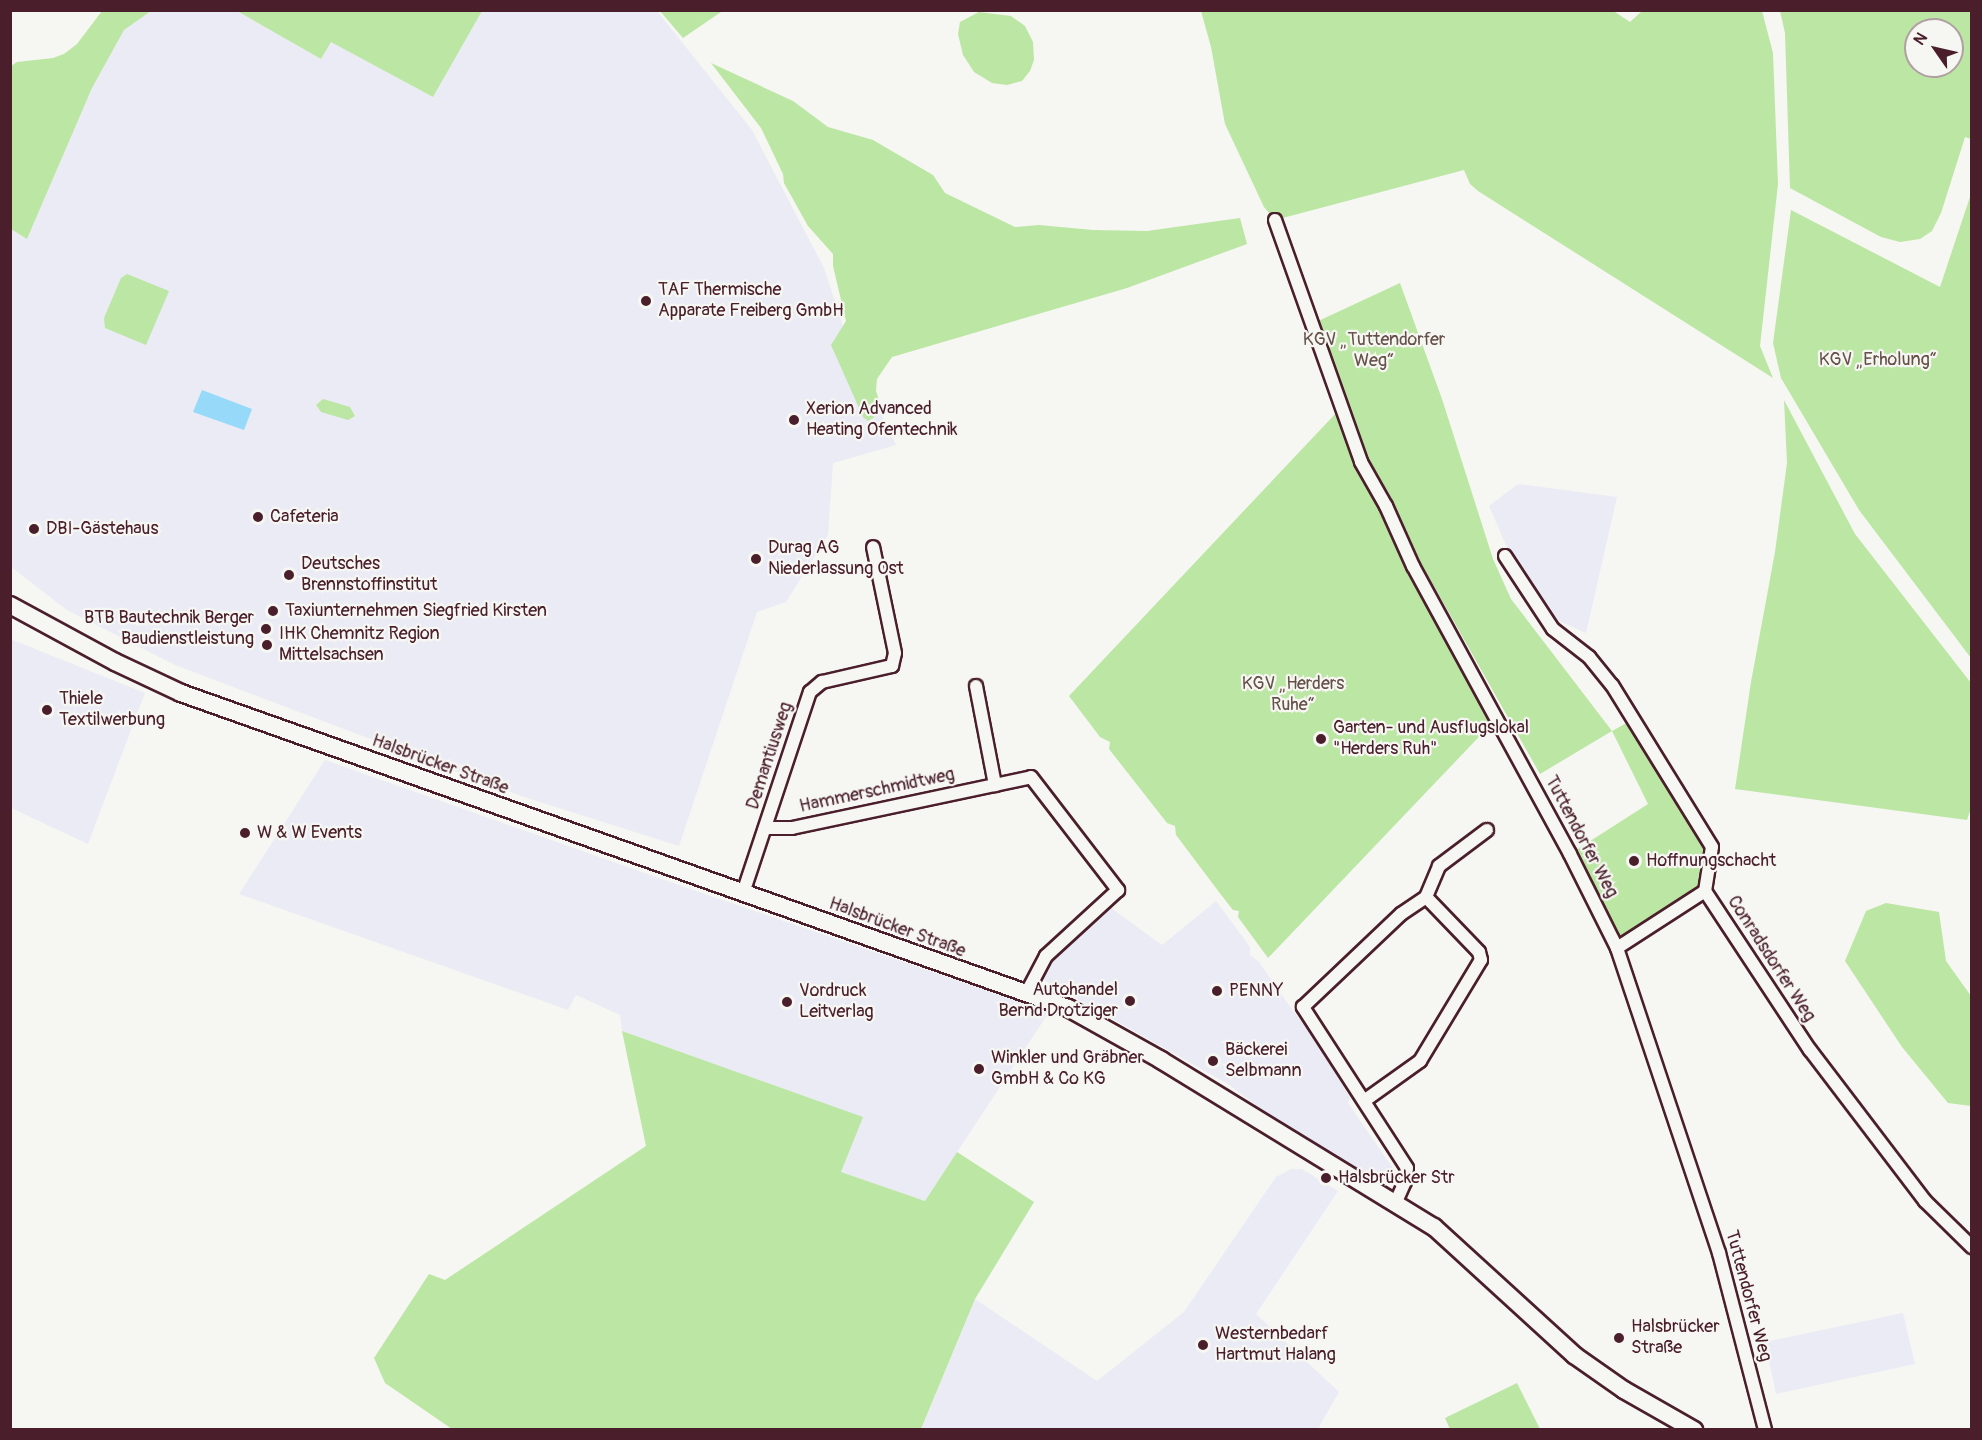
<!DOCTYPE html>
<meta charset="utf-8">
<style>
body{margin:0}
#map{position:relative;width:1982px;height:1440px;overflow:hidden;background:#f6f6f2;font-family:Pangolin,sans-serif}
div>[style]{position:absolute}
.built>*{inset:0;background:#ebebf5}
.green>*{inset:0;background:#bce6a3}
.water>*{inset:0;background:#96d9f8}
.roads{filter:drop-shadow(2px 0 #4a1f2b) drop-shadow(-2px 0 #4a1f2b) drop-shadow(0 2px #4a1f2b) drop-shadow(0 -2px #4a1f2b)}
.street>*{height:12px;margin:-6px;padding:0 6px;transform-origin:6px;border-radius:6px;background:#f6f6f2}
.secondary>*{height:16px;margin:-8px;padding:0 8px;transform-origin:8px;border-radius:8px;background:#f6f6f2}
.dots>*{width:16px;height:16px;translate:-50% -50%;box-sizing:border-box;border:3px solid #f6f6f2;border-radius:50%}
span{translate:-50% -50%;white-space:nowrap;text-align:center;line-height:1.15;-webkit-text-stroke:4.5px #f6f6f2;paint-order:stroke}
.poi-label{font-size:18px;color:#4a1f2b}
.left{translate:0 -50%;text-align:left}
.right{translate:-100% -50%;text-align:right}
.park-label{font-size:18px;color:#665149}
.street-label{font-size:18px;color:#4a1f2b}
.frame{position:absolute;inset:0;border:12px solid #4a1f2b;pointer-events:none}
.north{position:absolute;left:1904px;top:18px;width:60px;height:60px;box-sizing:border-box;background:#f6f6f2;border:2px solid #b1a0a2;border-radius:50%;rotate:304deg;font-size:16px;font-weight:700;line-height:24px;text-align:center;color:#4a1f2b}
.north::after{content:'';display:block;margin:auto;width:21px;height:27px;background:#4a1f2b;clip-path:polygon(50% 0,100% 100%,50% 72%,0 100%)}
</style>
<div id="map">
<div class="built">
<i style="clip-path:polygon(151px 11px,237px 11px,321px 59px,331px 41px,433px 97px,482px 11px,657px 11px,752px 130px,824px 268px,851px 351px,896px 445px,833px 463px,828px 535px,786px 602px,757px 612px,679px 846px,524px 797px,175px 665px,67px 610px,11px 567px,11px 229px,27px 239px,92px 88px,124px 30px)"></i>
<i style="clip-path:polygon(1518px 484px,1617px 497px,1586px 633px,1552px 618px,1509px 552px,1489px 506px)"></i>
<i style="clip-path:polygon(10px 639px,145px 693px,88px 844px,11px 808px)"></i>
<i style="clip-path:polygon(325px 760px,673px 883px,1049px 1012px,925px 1201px,841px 1172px,862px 1117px,622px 1031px,620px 1015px,576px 995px,568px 1010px,239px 894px)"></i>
<i style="clip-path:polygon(1216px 901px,1250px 947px,1250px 955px,1259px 962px,1293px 1011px,1311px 1032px,1350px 1098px,1348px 1103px,1392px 1167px,1391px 1177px,1387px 1181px,1372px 1178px,1278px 1122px,1228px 1084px,1042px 979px,1042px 971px,1111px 908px,1162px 945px)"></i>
<i style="clip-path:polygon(1291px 1169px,1302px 1169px,1338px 1191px,1256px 1314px,1339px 1392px,1318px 1429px,921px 1430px,975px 1299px,1097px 1381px,1184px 1312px,1276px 1177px)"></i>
<i style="clip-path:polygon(1903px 1313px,1915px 1364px,1776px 1394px,1765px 1342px)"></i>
</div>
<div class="green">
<i style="clip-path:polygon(1612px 10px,1630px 22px,1642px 11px,1762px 11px,1773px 53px,1778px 184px,1760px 346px,1773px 378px,1478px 191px,1470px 184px,1464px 170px,1275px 220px,1264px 207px,1225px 124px,1211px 47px,1201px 11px)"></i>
<i style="clip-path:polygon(102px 11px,151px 11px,124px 30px,92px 88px,27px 239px,11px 229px,11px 66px,17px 62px,53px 58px,64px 54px,77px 44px)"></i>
<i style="clip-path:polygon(237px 11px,482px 11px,433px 97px,331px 42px,321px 59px)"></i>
<i style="clip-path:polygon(660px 11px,739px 11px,721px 12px,683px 38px)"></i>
<i style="clip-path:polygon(evenodd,1780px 11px,1971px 11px,1971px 139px,1965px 137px,1941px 213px,1932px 231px,1920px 239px,1900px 242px,1881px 237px,1790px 188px,1785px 33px,1780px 11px,1916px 30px,1952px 30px,1952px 66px,1916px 66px,1916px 30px)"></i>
<i style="clip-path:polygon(979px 12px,1011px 16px,1025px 26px,1033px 42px,1034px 60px,1030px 71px,1022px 81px,1007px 85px,992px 83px,974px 72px,963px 55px,958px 34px,960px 22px)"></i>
<i style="clip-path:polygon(711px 63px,793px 101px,828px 127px,873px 140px,933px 175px,945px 193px,1015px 227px,1039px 225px,1093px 230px,1147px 231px,1240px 218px,1247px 244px,1127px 288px,892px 357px,877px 379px,876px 391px,883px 412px,868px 421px,863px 417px,831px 345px,846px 321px,833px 266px,833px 254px,808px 226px,784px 183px,783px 174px,761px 128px)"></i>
<i style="clip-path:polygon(1971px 194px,1971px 658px,1859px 510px,1781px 378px,1773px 343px,1791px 210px,1940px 287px)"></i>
<i style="clip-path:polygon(127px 274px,169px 291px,146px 345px,105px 328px,104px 318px,121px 278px)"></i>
<i style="clip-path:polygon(1400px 283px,1442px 399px,1493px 559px,1511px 599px,1612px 731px,1632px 720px,1712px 847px,1705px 891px,1617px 948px,1570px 854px,1648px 804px,1612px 731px,1540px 774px,1387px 503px,1331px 374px,1314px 323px)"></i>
<i style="clip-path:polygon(323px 399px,350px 407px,355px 416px,348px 420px,321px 412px,316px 405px)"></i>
<i style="clip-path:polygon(1784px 400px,1855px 534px,1971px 683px,1972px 805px,1967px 820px,1735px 789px,1751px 682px,1775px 552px,1787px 463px)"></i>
<i style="clip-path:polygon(1338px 411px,1495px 720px,1268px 958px,1238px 917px,1239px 911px,1233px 910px,1222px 896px,1176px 835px,1175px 826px,1167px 823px,1109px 749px,1110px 742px,1100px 737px,1069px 696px)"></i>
<i style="clip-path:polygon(1886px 903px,1939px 912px,1946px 961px,1971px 996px,1971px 1106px,1948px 1103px,1902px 1047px,1845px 961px,1866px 911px)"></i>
<i style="clip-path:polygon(622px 1031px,863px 1117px,841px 1172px,925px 1201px,957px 1152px,1034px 1202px,975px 1299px,921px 1429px,452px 1429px,385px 1383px,374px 1358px,429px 1274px,445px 1280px,646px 1146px)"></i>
<i style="clip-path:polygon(1517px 1383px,1540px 1429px,1450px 1429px,1445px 1418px)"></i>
</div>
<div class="water">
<i style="clip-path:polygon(202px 390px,252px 409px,244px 430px,193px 412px)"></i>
</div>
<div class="roads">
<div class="street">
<i style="left:1275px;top:220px;width:257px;rotate:70.4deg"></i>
<i style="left:1361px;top:462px;width:51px;rotate:60.4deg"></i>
<i style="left:1386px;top:506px;width:66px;rotate:65.8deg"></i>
<i style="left:1413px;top:566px;width:328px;rotate:61.4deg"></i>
<i style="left:1570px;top:854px;width:105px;rotate:63.4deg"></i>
<i style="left:1617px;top:948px;width:322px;rotate:71.5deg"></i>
<i style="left:1719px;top:1253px;width:183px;rotate:75.4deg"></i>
<i style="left:1505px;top:556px;width:87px;rotate:56.7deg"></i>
<i style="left:1553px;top:629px;width:46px;rotate:37.9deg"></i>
<i style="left:1589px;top:657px;width:36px;rotate:51deg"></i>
<i style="left:1612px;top:685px;width:190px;rotate:58.3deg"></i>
<i style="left:1712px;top:847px;width:45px;rotate:99deg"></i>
<i style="left:1705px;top:891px;width:191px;rotate:56.6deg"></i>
<i style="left:1810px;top:1050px;width:190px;rotate:52.7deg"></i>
<i style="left:1925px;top:1201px;width:66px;rotate:44.4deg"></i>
<i style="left:976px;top:686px;width:101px;rotate:79.1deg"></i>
<i style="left:766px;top:828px;width:26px"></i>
<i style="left:792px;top:828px;width:244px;rotate:-12deg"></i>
<i style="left:1031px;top:777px;width:143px;rotate:52.4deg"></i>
<i style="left:1118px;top:890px;width:98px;rotate:137.5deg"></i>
<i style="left:1046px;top:956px;width:41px;rotate:117.8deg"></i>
<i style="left:743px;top:893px;width:212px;rotate:-71.6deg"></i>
<i style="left:810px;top:692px;width:16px;rotate:-40deg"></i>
<i style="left:822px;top:682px;width:72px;rotate:-12.9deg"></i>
<i style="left:892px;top:666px;width:13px;rotate:-77deg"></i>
<i style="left:895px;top:653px;width:108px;rotate:-101.7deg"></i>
<i style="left:1617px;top:948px;width:105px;rotate:-32.9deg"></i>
<i style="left:1364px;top:1101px;width:69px;rotate:-35.5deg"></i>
<i style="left:1420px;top:1061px;width:118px;rotate:-58.9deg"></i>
<i style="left:1481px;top:960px;width:8px;rotate:-104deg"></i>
<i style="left:1479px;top:952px;width:76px;rotate:-133.9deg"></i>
<i style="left:1395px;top:1204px;width:24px;rotate:-66deg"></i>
<i style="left:1405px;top:1182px;width:14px;rotate:-82deg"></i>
<i style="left:1407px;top:1168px;width:192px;rotate:-122.9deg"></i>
<i style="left:1303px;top:1007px;width:135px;rotate:-43.5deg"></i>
<i style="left:1401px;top:914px;width:30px;rotate:-34deg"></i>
<i style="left:1426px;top:897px;width:34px;rotate:-67deg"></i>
<i style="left:1439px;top:866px;width:60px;rotate:-36.9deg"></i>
</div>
<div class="secondary">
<i style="left:10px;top:605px;width:119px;rotate:28.5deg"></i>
<i style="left:115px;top:662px;width:73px;rotate:25.2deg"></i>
<i style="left:181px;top:693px;width:941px;rotate:19.55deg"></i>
<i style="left:1068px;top:1008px;width:107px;rotate:29.2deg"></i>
<i style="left:1161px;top:1060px;width:320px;rotate:31.5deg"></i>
<i style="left:1434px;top:1227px;width:190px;rotate:42.4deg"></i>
<i style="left:1574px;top:1355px;width:61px;rotate:35deg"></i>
<i style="left:1624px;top:1390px;width:81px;rotate:29.7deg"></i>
</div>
</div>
<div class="dots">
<i style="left:646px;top:301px;background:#4a1f2b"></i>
<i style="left:794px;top:420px;background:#4a1f2b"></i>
<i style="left:258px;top:517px;background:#4a1f2b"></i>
<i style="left:34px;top:529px;background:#4a1f2b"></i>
<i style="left:756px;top:559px;background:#4a1f2b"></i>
<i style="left:289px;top:575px;background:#4a1f2b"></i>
<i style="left:273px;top:611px;background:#4a1f2b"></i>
<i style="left:266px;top:629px;background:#4a1f2b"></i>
<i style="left:267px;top:645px;background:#4a1f2b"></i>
<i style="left:47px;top:710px;background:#4a1f2b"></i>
<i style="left:1321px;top:739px;background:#4a1f2b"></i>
<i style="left:245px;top:833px;background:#4a1f2b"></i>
<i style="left:1634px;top:861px;background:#4a1f2b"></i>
<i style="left:1217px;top:991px;background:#4a1f2b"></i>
<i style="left:1130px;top:1001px;background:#4a1f2b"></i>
<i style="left:787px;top:1002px;background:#4a1f2b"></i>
<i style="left:1213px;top:1061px;background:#4a1f2b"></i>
<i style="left:979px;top:1069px;background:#4a1f2b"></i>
<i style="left:1326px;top:1178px;background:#4a1f2b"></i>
<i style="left:1619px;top:1338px;background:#4a1f2b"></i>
<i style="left:1203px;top:1345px;background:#4a1f2b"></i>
</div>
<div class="poi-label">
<span class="left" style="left:658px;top:301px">TAF Thermische<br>Apparate Freiberg GmbH</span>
<span class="left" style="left:806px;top:420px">Xerion Advanced<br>Heating Ofentechnik</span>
<span class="left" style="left:270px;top:517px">Cafeteria</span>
<span class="left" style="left:46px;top:529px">DBI-Gästehaus</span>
<span class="left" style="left:768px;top:559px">Durag AG<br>Niederlassung Ost</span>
<span class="left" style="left:301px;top:575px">Deutsches<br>Brennstoffinstitut</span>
<span class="left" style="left:285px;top:611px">Taxiunternehmen Siegfried Kirsten</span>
<span class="right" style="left:254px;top:629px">BTB Bautechnik Berger<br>Baudienstleistung</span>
<span class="left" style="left:279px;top:645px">IHK Chemnitz Region<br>Mittelsachsen</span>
<span class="left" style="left:59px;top:710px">Thiele<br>Textilwerbung</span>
<span class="left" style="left:1333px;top:739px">Garten- und Ausflugslokal<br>"Herders Ruh"</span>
<span class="left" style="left:257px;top:833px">W &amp; W Events</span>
<span class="left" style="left:1646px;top:861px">Hoffnungschacht</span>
<span class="right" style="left:1118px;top:1001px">Autohandel<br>Bernd Drotziger</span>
<span class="left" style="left:1229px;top:991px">PENNY</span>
<span class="left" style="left:799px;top:1002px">Vordruck<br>Leitverlag</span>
<span class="left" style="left:1225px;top:1061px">Bäckerei<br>Selbmann</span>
<span class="left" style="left:991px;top:1069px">Winkler und Gräbner<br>GmbH &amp; Co KG</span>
<span class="left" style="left:1338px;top:1178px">Halsbrücker Str</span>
<span class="left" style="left:1631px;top:1338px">Halsbrücker<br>Straße</span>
<span class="left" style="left:1215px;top:1345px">Westernbedarf<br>Hartmut Halang</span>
</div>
<div class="park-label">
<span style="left:1374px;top:351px">KGV „Tuttendorfer<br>Weg“</span>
<span style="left:1878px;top:360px">KGV „Erholung“</span>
<span style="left:1293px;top:695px">KGV „Herders<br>Ruhe“</span>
</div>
<div class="street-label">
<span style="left:770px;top:756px;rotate:-72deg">Demantiusweg</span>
<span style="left:440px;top:765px;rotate:20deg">Halsbrücker Straße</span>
<span style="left:877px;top:791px;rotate:-12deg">Hammerschmidtweg</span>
<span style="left:1581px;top:837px;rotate:62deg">Tuttendorfer Weg</span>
<span style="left:897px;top:928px;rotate:20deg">Halsbrücker Straße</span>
<span style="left:1771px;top:959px;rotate:57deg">Conradsdorfer Weg</span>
<span style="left:1748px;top:1296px;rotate:75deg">Tuttendorfer Weg</span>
</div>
<div class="frame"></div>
<div class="north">N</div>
</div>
